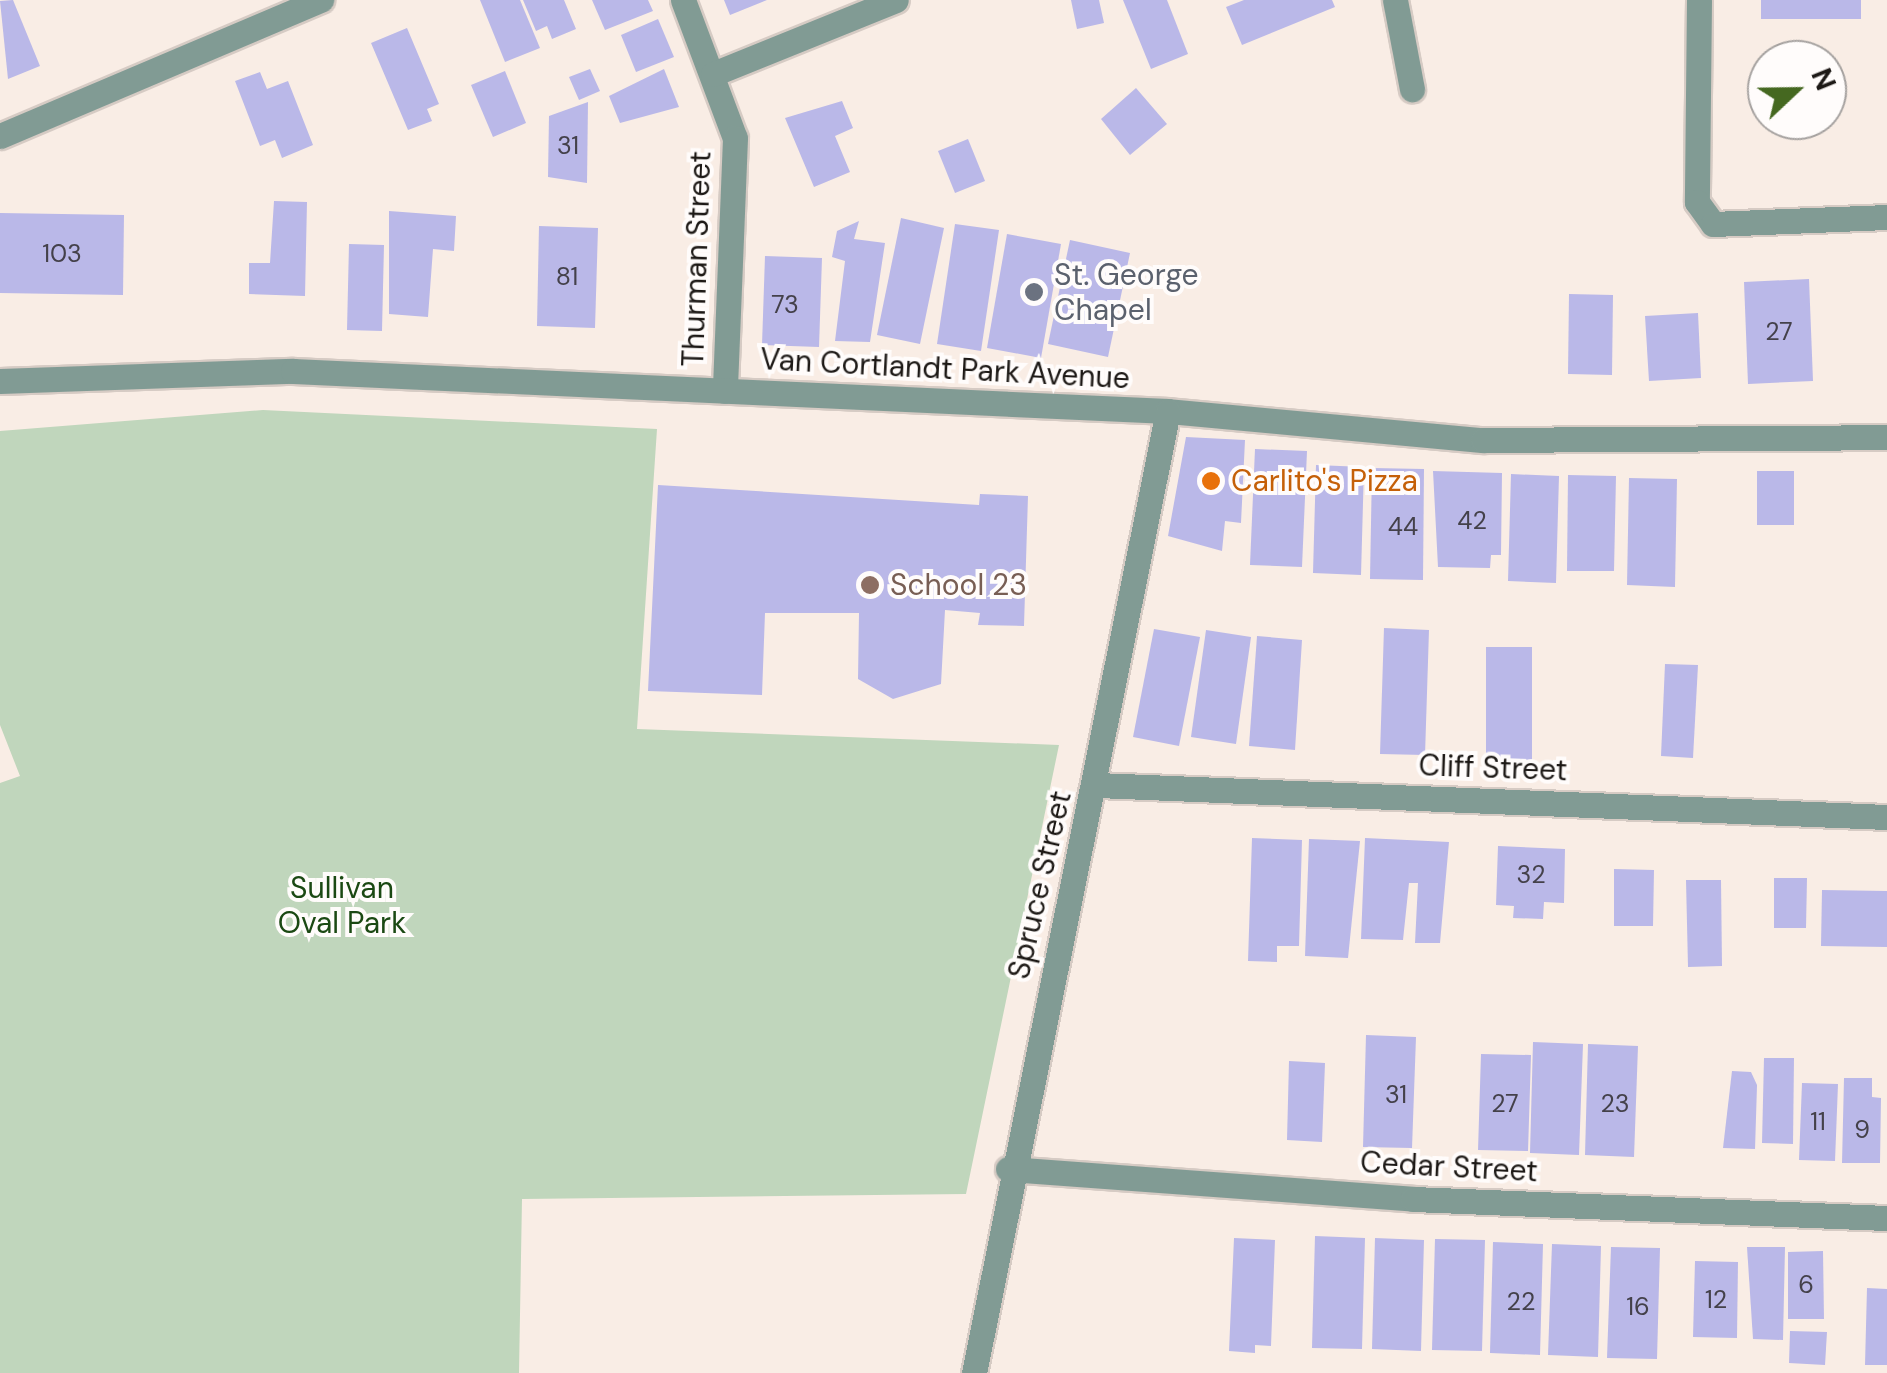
<!DOCTYPE html>
<style>
body{margin:0}
#map{position:relative;width:1887px;height:1373px;overflow:hidden;background:#f9ede5;font-family:"DM Sans",sans-serif}
div>[style]{position:absolute}
.green>*{inset:0;background:#c0d6bc}
.building>*{inset:0;background:#bab8e8}
.roads{filter:drop-shadow(2px 0 #d6cbc4) drop-shadow(-2px 0 #d6cbc4) drop-shadow(0 2px #d6cbc4) drop-shadow(0 -2px #d6cbc4)}
.minor>*{height:25px;margin:-12.5px;padding:0 12.5px;transform-origin:12.5px;border-radius:12.5px;background:#819b94}
.dots>*{width:28px;height:28px;translate:-50% -50%;box-sizing:border-box;border:5px solid #fffcfb;border-radius:50%}
span{translate:-50% -50%;white-space:nowrap;text-align:center;line-height:1.15;-webkit-text-stroke:8px #fffcfb;paint-order:stroke}
.number-label{font-size:25px;color:#44414a}
.number-label span{-webkit-text-stroke-width:0}
.street-label{font-size:30px;color:#1d1916}
.worship-label{font-size:30px;color:#5b616d}
.left{translate:0 -50%;text-align:left}
.food-label{font-size:30px;color:#c56008}
.education-label{font-size:30px;color:#785e54}
.park-label{font-size:30px;color:#1b4913}
.north{position:absolute;left:1747px;top:40px;width:100px;height:100px;box-sizing:border-box;background:#fffcfb;border:2px solid #a5a19f;border-radius:50%;rotate:68deg;font-size:28px;font-weight:700;line-height:40px;text-align:center;color:#1d1916}
.north::after{content:'';display:block;margin:auto;width:35px;height:45px;background:#456820;clip-path:polygon(50% 0,100% 100%,50% 72%,0 100%)}
</style>
<div id="map">
<div class="green">
<i style="clip-path:polygon(263px 410px,657px 429px,637px 729px,1059px 745px,966px 1194px,522px 1199px,519px 1373px,0 1373px,0 783px,20px 776px,0 725px,0 431px)"></i>
</div>
<div class="building">
<i style="clip-path:polygon(13px 0,40px 66px,8px 79px,0 1px)"></i>
<i style="clip-path:polygon(480px 0,520px 0,540px 48px,505px 62px)"></i>
<i style="clip-path:polygon(523px 0,564px 0,576px 29px,552px 39px,547px 26px,536px 31px)"></i>
<i style="clip-path:polygon(592px 0,648px 0,653px 11px,605px 30px)"></i>
<i style="clip-path:polygon(724px 0,767px 0,730px 15px)"></i>
<i style="clip-path:polygon(1071px 0,1099px 0,1104px 23px,1077px 29px)"></i>
<i style="clip-path:polygon(1123px 0,1167px 0,1188px 54px,1151px 69px)"></i>
<i style="clip-path:polygon(1244px 0,1332px 0,1335px 7px,1242px 45px,1226px 7px)"></i>
<i style="clip-path:polygon(1761px 0,1861px 0,1861px 19px,1761px 19px)"></i>
<i style="clip-path:polygon(658px 19px,674px 57px,636px 72px,621px 35px)"></i>
<i style="clip-path:polygon(407px 28px,439px 104px,427px 109px,432px 121px,408px 130px,371px 43px)"></i>
<i style="clip-path:polygon(590px 69px,600px 91px,579px 100px,569px 77px)"></i>
<i style="clip-path:polygon(664px 69px,679px 107px,620px 123px,609px 96px)"></i>
<i style="clip-path:polygon(505px 71px,526px 123px,493px 137px,471px 85px)"></i>
<i style="clip-path:polygon(260px 72px,267px 89px,288px 81px,313px 145px,282px 158px,275px 140px,260px 146px,235px 81px)"></i>
<i style="clip-path:polygon(1136px 88px,1167px 124px,1130px 155px,1101px 119px)"></i>
<i style="clip-path:polygon(842px 101px,853px 128px,835px 136px,850px 172px,814px 187px,785px 118px)"></i>
<i style="clip-path:polygon(588px 102px,587px 183px,548px 177px,549px 116px)"></i>
<i style="clip-path:polygon(968px 139px,985px 181px,955px 193px,938px 151px)"></i>
<i style="clip-path:polygon(274px 201px,307px 202px,305px 296px,249px 294px,249px 263px,270px 263px)"></i>
<i style="clip-path:polygon(389px 211px,456px 216px,454px 251px,433px 249px,428px 317px,389px 314px)"></i>
<i style="clip-path:polygon(0 213px,124px 215px,123px 295px,0 293px)"></i>
<i style="clip-path:polygon(901px 218px,944px 228px,920px 344px,877px 335px)"></i>
<i style="clip-path:polygon(859px 221px,854px 239px,885px 243px,870px 342px,835px 341px,845px 261px,832px 257px,837px 231px)"></i>
<i style="clip-path:polygon(955px 224px,999px 230px,981px 351px,937px 344px)"></i>
<i style="clip-path:polygon(539px 226px,598px 228px,595px 328px,537px 326px)"></i>
<i style="clip-path:polygon(1007px 234px,1061px 244px,1041px 358px,987px 348px)"></i>
<i style="clip-path:polygon(1070px 240px,1130px 253px,1108px 357px,1048px 344px)"></i>
<i style="clip-path:polygon(349px 244px,384px 245px,382px 331px,347px 330px)"></i>
<i style="clip-path:polygon(765px 256px,822px 258px,819px 347px,762px 345px)"></i>
<i style="clip-path:polygon(1809px 279px,1813px 381px,1748px 384px,1744px 282px)"></i>
<i style="clip-path:polygon(1569px 294px,1613px 295px,1612px 375px,1568px 374px)"></i>
<i style="clip-path:polygon(1698px 313px,1701px 378px,1649px 381px,1645px 316px)"></i>
<i style="clip-path:polygon(1186px 437px,1245px 440px,1241px 523px,1225px 521px,1222px 551px,1168px 536px)"></i>
<i style="clip-path:polygon(1255px 449px,1307px 451px,1302px 567px,1250px 565px)"></i>
<i style="clip-path:polygon(1316px 465px,1364px 467px,1361px 575px,1313px 573px)"></i>
<i style="clip-path:polygon(1372px 468px,1424px 469px,1423px 580px,1370px 579px)"></i>
<i style="clip-path:polygon(1433px 471px,1502px 473px,1501px 555px,1491px 555px,1490px 568px,1438px 567px)"></i>
<i style="clip-path:polygon(1757px 471px,1794px 471px,1794px 525px,1757px 525px)"></i>
<i style="clip-path:polygon(1511px 474px,1559px 476px,1556px 583px,1508px 581px)"></i>
<i style="clip-path:polygon(1568px 475px,1616px 476px,1614px 571px,1567px 571px)"></i>
<i style="clip-path:polygon(1629px 478px,1677px 479px,1675px 587px,1627px 585px)"></i>
<i style="clip-path:polygon(658px 485px,979px 505px,980px 494px,1028px 496px,1024px 626px,978px 625px,980px 613px,945px 610px,941px 684px,893px 699px,858px 679px,859px 613px,765px 613px,762px 695px,648px 691px)"></i>
<i style="clip-path:polygon(1384px 628px,1429px 630px,1425px 755px,1380px 754px)"></i>
<i style="clip-path:polygon(1154px 629px,1200px 637px,1179px 746px,1133px 737px)"></i>
<i style="clip-path:polygon(1206px 630px,1251px 637px,1236px 744px,1191px 737px)"></i>
<i style="clip-path:polygon(1257px 636px,1302px 640px,1295px 750px,1249px 746px)"></i>
<i style="clip-path:polygon(1486px 647px,1532px 647px,1532px 761px,1486px 761px)"></i>
<i style="clip-path:polygon(1665px 664px,1698px 665px,1693px 758px,1661px 756px)"></i>
<i style="clip-path:polygon(1252px 838px,1302px 840px,1299px 946px,1277px 946px,1277px 962px,1248px 961px)"></i>
<i style="clip-path:polygon(1365px 838px,1449px 842px,1440px 943px,1415px 943px,1418px 883px,1409px 883px,1403px 940px,1361px 939px)"></i>
<i style="clip-path:polygon(1309px 839px,1360px 841px,1348px 958px,1305px 956px)"></i>
<i style="clip-path:polygon(1498px 846px,1565px 849px,1564px 903px,1544px 902px,1543px 919px,1513px 918px,1514px 906px,1496px 905px)"></i>
<i style="clip-path:polygon(1614px 869px,1654px 870px,1653px 926px,1614px 926px)"></i>
<i style="clip-path:polygon(1774px 878px,1807px 878px,1806px 928px,1774px 928px)"></i>
<i style="clip-path:polygon(1686px 880px,1721px 880px,1722px 966px,1688px 967px)"></i>
<i style="clip-path:polygon(1822px 890px,1887px 891px,1887px 947px,1821px 946px)"></i>
<i style="clip-path:polygon(1366px 1035px,1416px 1037px,1412px 1148px,1363px 1147px)"></i>
<i style="clip-path:polygon(1533px 1042px,1583px 1044px,1579px 1155px,1530px 1153px)"></i>
<i style="clip-path:polygon(1588px 1044px,1638px 1046px,1634px 1157px,1585px 1155px)"></i>
<i style="clip-path:polygon(1481px 1054px,1531px 1055px,1528px 1151px,1478px 1150px)"></i>
<i style="clip-path:polygon(1764px 1058px,1794px 1058px,1793px 1144px,1762px 1143px)"></i>
<i style="clip-path:polygon(1289px 1061px,1325px 1063px,1322px 1142px,1287px 1140px)"></i>
<i style="clip-path:polygon(1732px 1071px,1751px 1072px,1757px 1085px,1755px 1149px,1723px 1148px)"></i>
<i style="clip-path:polygon(1844px 1078px,1872px 1078px,1872px 1097px,1881px 1098px,1880px 1163px,1842px 1163px)"></i>
<i style="clip-path:polygon(1802px 1083px,1838px 1084px,1835px 1161px,1799px 1160px)"></i>
<i style="clip-path:polygon(1315px 1236px,1365px 1238px,1362px 1349px,1312px 1348px)"></i>
<i style="clip-path:polygon(1234px 1238px,1275px 1240px,1271px 1346px,1255px 1345px,1255px 1353px,1229px 1351px)"></i>
<i style="clip-path:polygon(1375px 1238px,1424px 1240px,1421px 1351px,1372px 1349px)"></i>
<i style="clip-path:polygon(1435px 1239px,1485px 1240px,1482px 1351px,1432px 1350px)"></i>
<i style="clip-path:polygon(1493px 1242px,1543px 1244px,1540px 1355px,1490px 1353px)"></i>
<i style="clip-path:polygon(1552px 1244px,1601px 1246px,1598px 1357px,1548px 1355px)"></i>
<i style="clip-path:polygon(1611px 1247px,1660px 1248px,1657px 1359px,1607px 1358px)"></i>
<i style="clip-path:polygon(1747px 1247px,1785px 1247px,1783px 1340px,1753px 1339px)"></i>
<i style="clip-path:polygon(1823px 1251px,1824px 1319px,1788px 1319px,1788px 1252px)"></i>
<i style="clip-path:polygon(1695px 1261px,1738px 1262px,1737px 1338px,1693px 1337px)"></i>
<i style="clip-path:polygon(1867px 1288px,1887px 1289px,1887px 1365px,1865px 1365px)"></i>
<i style="clip-path:polygon(1790px 1331px,1827px 1332px,1825px 1365px,1789px 1363px)"></i>
</div>
<div class="roads">
<div class="minor">
<i style="left:683px;top:0;width:147px;rotate:69.4deg"></i>
<i style="left:735px;top:138px;width:253px;rotate:92.3deg"></i>
<i style="left:1395px;top:0;width:91px;rotate:79.2deg"></i>
<i style="left:1699px;top:0;width:202px;rotate:90.6deg"></i>
<i style="left:1697px;top:202px;width:27px;rotate:54deg"></i>
<i style="left:1713px;top:224px;width:174px;rotate:-2.3deg"></i>
<i style="left:713px;top:74px;width:197px;rotate:-22deg"></i>
<i style="left:0;top:136px;width:349px;rotate:-23deg"></i>
<i style="left:0;top:381px;width:293px;rotate:-2deg"></i>
<i style="left:293px;top:371px;width:876px;rotate:2.62deg"></i>
<i style="left:1168px;top:411px;width:316px;rotate:5.3deg"></i>
<i style="left:1483px;top:440px;width:404px;rotate:-0.4deg"></i>
<i style="left:1097px;top:785px;width:791px;rotate:2.32deg"></i>
<i style="left:1008px;top:1169px;width:406px;rotate:4.2deg"></i>
<i style="left:1413px;top:1199px;width:474px;rotate:2.3deg"></i>
<i style="left:974px;top:1373px;width:981px;rotate:-78.6deg"></i>
</div>
</div>
<div class="dots">
<i style="left:1034px;top:292px;background:#6b7280"></i>
<i style="left:1211px;top:481px;background:#e8710a"></i>
<i style="left:870px;top:585px;background:#8d6e63"></i>
</div>
<div class="number-label">
<span style="left:568px;top:146px">31</span>
<span style="left:62px;top:254px">103</span>
<span style="left:567px;top:277px">81</span>
<span style="left:785px;top:305px">73</span>
<span style="left:1779px;top:332px">27</span>
<span style="left:1472px;top:521px">42</span>
<span style="left:1403px;top:527px">44</span>
<span style="left:1531px;top:875px">32</span>
<span style="left:1396px;top:1095px">31</span>
<span style="left:1505px;top:1104px">27</span>
<span style="left:1615px;top:1104px">23</span>
<span style="left:1818px;top:1122px">11</span>
<span style="left:1862px;top:1130px">9</span>
<span style="left:1806px;top:1285px">6</span>
<span style="left:1716px;top:1300px">12</span>
<span style="left:1521px;top:1302px">22</span>
<span style="left:1638px;top:1307px">16</span>
</div>
<div class="street-label">
<span style="left:697px;top:259px;rotate:-88deg">Thurman Street</span>
<span style="left:945px;top:369px;rotate:3deg">Van Cortlandt Park Avenue</span>
<span style="left:1493px;top:768px;rotate:2deg">Cliff Street</span>
<span style="left:1040px;top:885px;rotate:-77deg">Spruce Street</span>
<span style="left:1449px;top:1167px;rotate:3deg">Cedar Street</span>
</div>
<div class="worship-label">
<span class="left" style="left:1054px;top:292px">St. George<br>Chapel</span>
</div>
<div class="food-label">
<span class="left" style="left:1231px;top:481px">Carlito's Pizza</span>
</div>
<div class="education-label">
<span class="left" style="left:890px;top:585px">School 23</span>
</div>
<div class="park-label">
<span style="left:342px;top:905px">Sullivan<br>Oval Park</span>
</div>
<div class="north">N</div>
</div>
